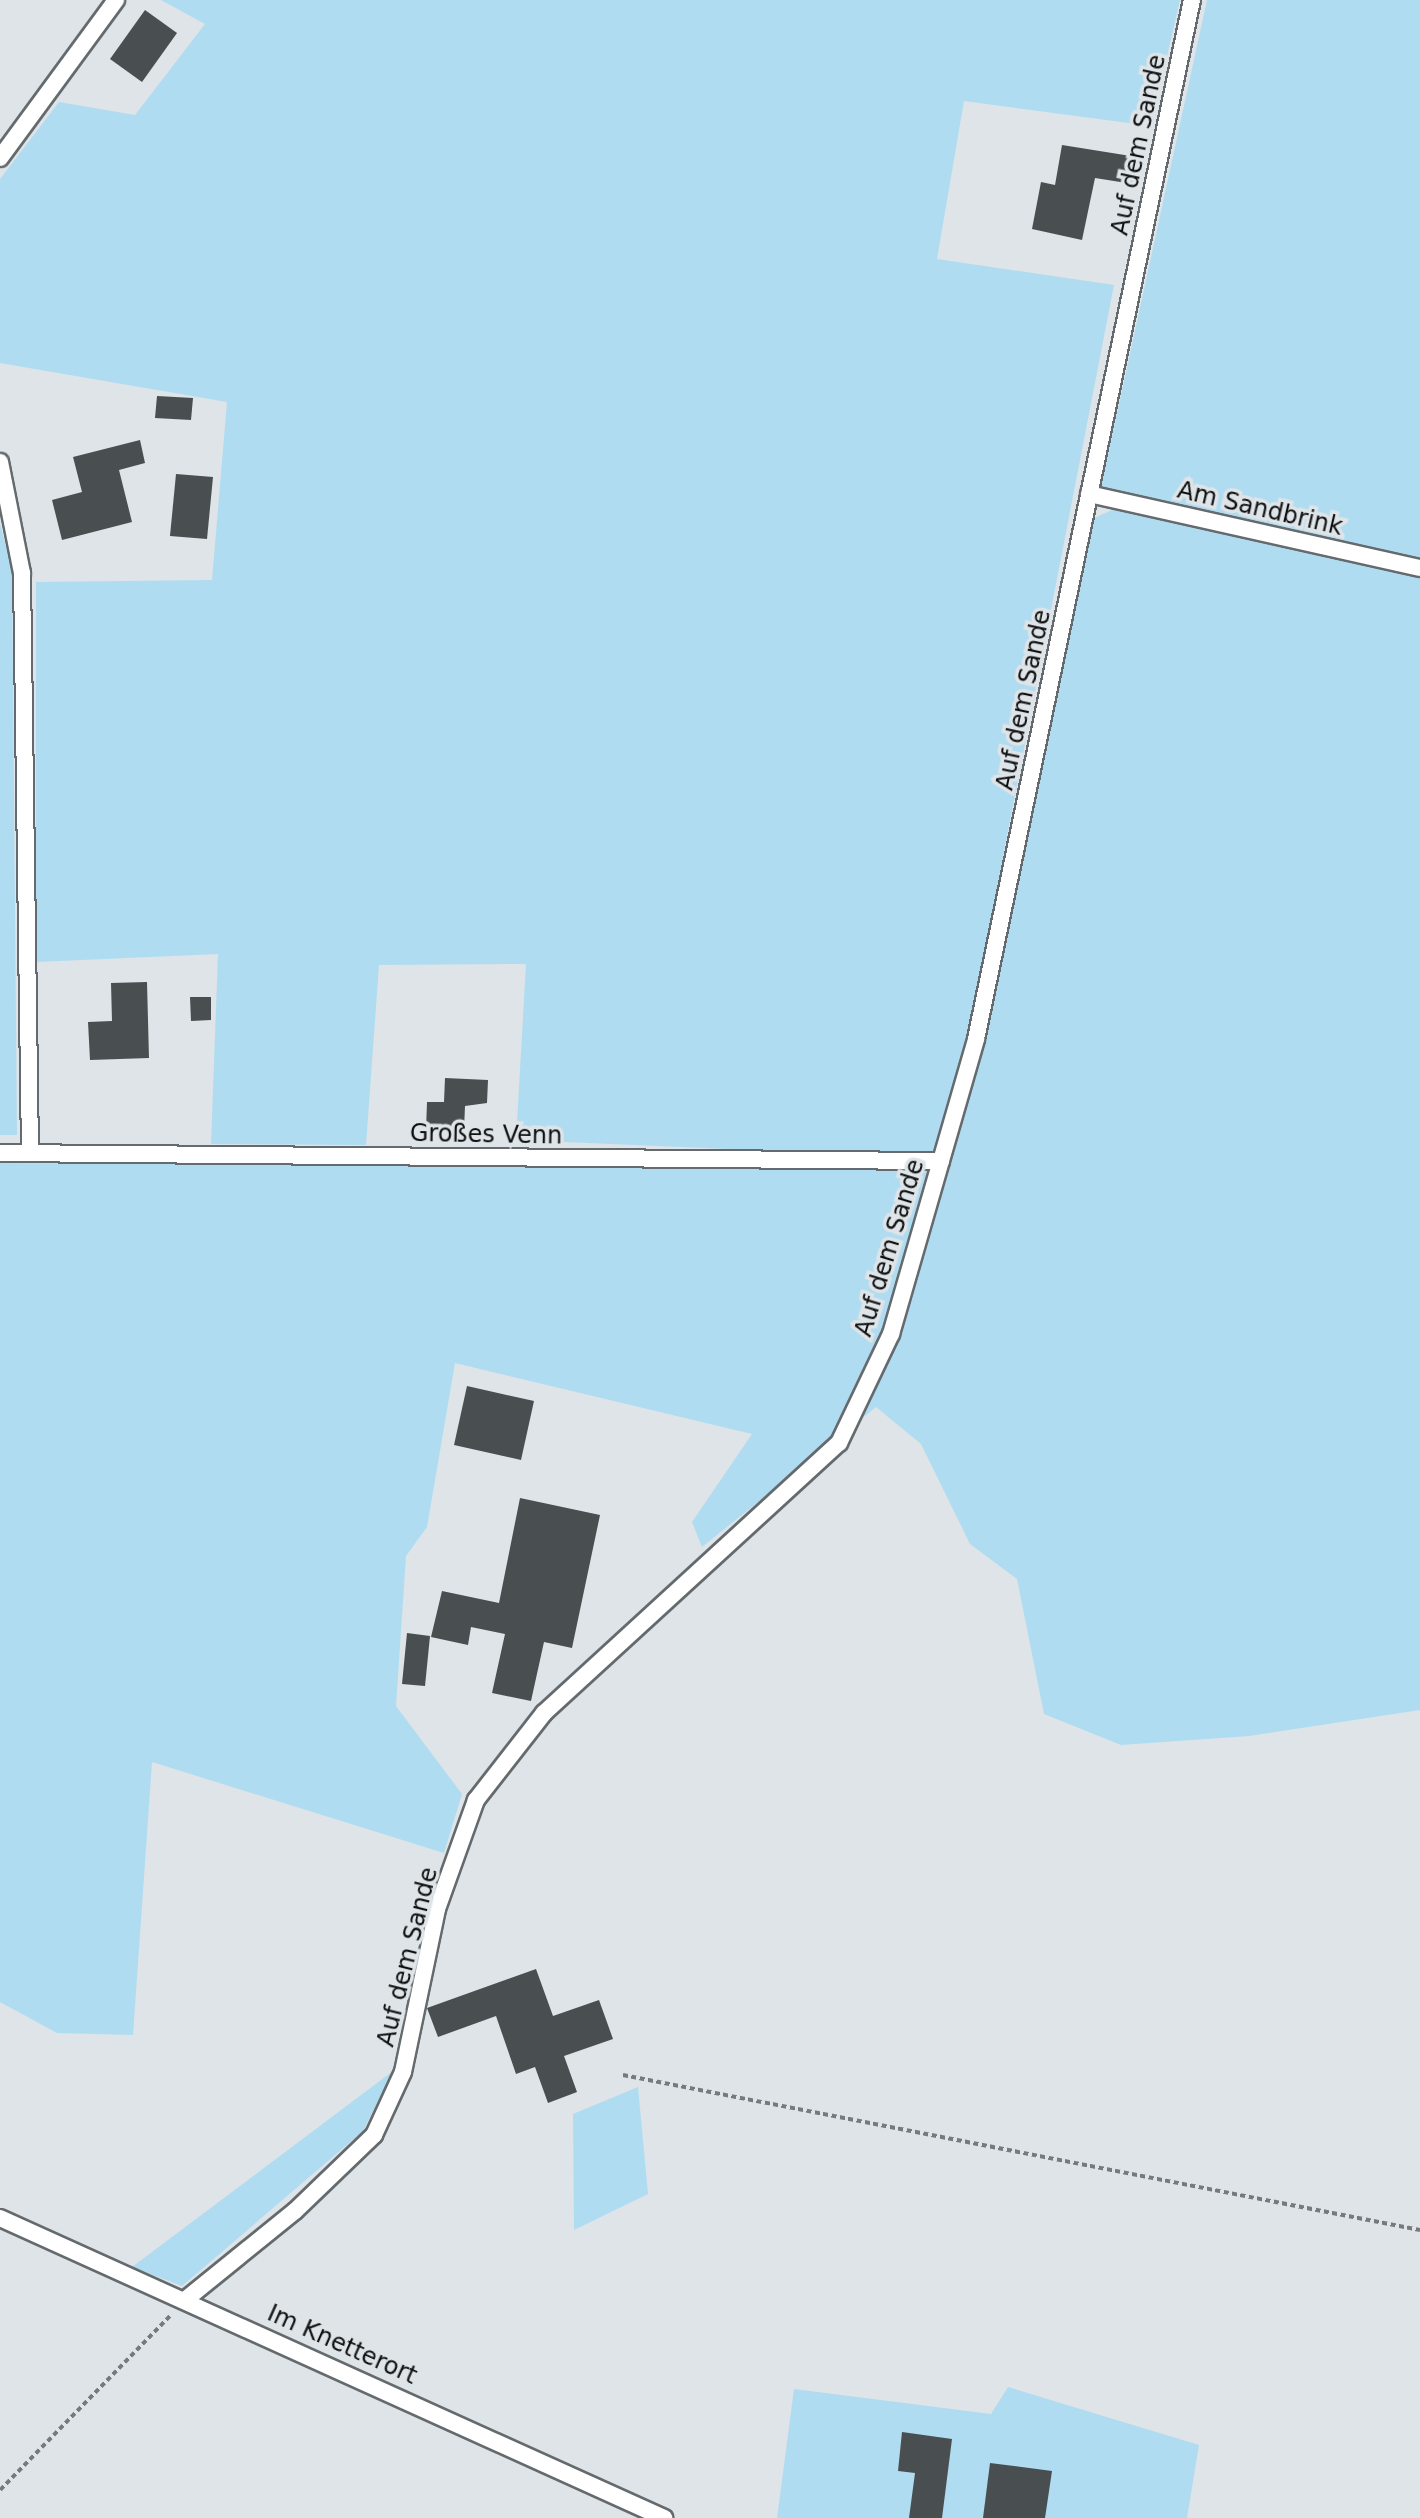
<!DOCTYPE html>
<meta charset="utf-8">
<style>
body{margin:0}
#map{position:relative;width:1420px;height:2518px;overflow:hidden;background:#dee4e7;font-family:"DejaVu Sans",sans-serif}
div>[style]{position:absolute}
.green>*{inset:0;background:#b0dcf1}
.building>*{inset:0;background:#494e50}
.path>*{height:3.5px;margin-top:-1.75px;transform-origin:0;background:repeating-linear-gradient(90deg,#767a7c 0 5px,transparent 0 8.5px)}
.roads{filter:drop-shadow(2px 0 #646a6d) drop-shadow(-2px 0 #646a6d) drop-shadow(0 2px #646a6d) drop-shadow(0 -2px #646a6d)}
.minor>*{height:16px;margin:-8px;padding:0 8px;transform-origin:8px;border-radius:8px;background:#fff}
span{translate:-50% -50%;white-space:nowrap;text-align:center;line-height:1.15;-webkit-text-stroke:7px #dee4e7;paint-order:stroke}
.street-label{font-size:24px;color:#0d0f10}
</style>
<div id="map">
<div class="green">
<i style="clip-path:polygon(161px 0,1180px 0,1151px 126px,964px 101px,937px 259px,1114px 285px,995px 898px,1076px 526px,1128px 503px,1420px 566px,1420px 1710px,1249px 1736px,1121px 1745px,1044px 1714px,1017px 1579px,970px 1544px,921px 1444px,876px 1407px,702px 1547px,692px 1522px,752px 1434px,455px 1363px,427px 1527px,406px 1556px,396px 1706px,462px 1794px,444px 1853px,152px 1762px,133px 2035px,57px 2033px,0 2002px,0 1163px,439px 1165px,848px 1154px,516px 1140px,526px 964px,379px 965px,366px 1145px,211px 1144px,218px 954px,36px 962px,36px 582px,212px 580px,227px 402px,0 363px,0 179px,59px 102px,135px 115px,205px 24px)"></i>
<i style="clip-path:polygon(1207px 0,1420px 0,1420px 558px,1101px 487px)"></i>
<i style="clip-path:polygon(0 524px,12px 569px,17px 1135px,0 1135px)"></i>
<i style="clip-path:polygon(393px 2071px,363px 2131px,182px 2286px,132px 2267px)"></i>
<i style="clip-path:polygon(638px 2087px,648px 2194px,574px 2230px,573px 2114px)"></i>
<i style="clip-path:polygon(1008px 2387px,1199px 2445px,1187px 2518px,777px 2518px,794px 2389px,991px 2414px)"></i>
</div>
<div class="building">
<i style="clip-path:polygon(145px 10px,177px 33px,142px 82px,110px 59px)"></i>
<i style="clip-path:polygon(1062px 145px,1137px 157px,1133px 184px,1095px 178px,1082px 240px,1032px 229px,1041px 182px,1055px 185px)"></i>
<i style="clip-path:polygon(157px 396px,193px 398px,191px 420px,155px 418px)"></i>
<i style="clip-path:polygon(140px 440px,145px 463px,119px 470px,132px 522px,62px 540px,52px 500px,82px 492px,73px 457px)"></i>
<i style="clip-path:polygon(176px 474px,213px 477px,207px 539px,170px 536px)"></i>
<i style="clip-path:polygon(147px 982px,149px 1058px,90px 1060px,88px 1022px,112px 1021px,111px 983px)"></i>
<i style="clip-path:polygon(190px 997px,211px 997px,211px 1020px,191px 1021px)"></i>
<i style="clip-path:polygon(445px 1078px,488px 1080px,487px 1103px,465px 1106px,464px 1130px,426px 1130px,427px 1102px,444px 1102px)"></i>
<i style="clip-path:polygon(467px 1386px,534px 1401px,521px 1460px,454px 1445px)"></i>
<i style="clip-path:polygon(520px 1498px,600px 1515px,572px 1648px,544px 1642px,531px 1701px,492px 1693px,505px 1634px,471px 1627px,468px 1645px,431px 1637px,442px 1591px,499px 1603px)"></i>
<i style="clip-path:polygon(407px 1633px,430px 1636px,425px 1686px,402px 1684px)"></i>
<i style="clip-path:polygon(536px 1969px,553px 2016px,599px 2000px,613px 2039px,564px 2056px,577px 2092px,548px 2103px,535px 2067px,516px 2074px,496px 2016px,438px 2037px,427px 2008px)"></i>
<i style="clip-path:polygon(902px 2432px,952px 2439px,942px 2518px,909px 2518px,915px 2473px,898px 2471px)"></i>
<i style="clip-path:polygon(990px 2463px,1052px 2471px,1045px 2518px,983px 2518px)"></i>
</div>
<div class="path">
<i style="left:623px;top:2075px;width:812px;rotate:11.01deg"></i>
<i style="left:0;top:2490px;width:246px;rotate:-45.7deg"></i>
</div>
<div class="roads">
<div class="minor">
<i style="left:0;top:158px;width:196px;rotate:-53.7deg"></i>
<i style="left:0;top:462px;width:113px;rotate:78.8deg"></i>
<i style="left:22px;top:573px;width:580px;rotate:89.21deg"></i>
<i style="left:1089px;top:494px;width:339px;rotate:12.6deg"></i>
<i style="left:0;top:1153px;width:941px;rotate:0.49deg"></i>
<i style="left:0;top:2218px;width:729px;rotate:24.31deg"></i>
<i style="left:185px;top:2300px;width:141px;rotate:-39deg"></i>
<i style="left:295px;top:2211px;width:110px;rotate:-43.9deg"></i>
<i style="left:374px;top:2135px;width:69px;rotate:-65.3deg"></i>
<i style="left:403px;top:2072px;width:167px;rotate:-78.2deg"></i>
<i style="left:437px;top:1909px;width:116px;rotate:-70.3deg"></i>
<i style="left:476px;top:1800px;width:110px;rotate:-52deg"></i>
<i style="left:544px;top:1713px;width:400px;rotate:-42.5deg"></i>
<i style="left:839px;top:1443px;width:121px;rotate:-64.5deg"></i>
<i style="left:891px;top:1334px;width:307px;rotate:-73.9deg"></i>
<i style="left:976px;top:1039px;width:1061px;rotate:-78.26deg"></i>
</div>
</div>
<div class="street-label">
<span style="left:1139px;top:145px;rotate:-78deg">Auf dem Sande</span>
<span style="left:1260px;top:509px;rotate:13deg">Am Sandbrink</span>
<span style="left:1024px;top:700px;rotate:-78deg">Auf dem Sande</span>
<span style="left:486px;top:1135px;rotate:1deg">Großes Venn</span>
<span style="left:890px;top:1248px;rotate:-73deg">Auf dem Sande</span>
<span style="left:408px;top:1957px;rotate:-76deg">Auf dem Sande</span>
<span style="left:342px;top:2345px;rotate:24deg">Im Knetterort</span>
</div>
</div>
